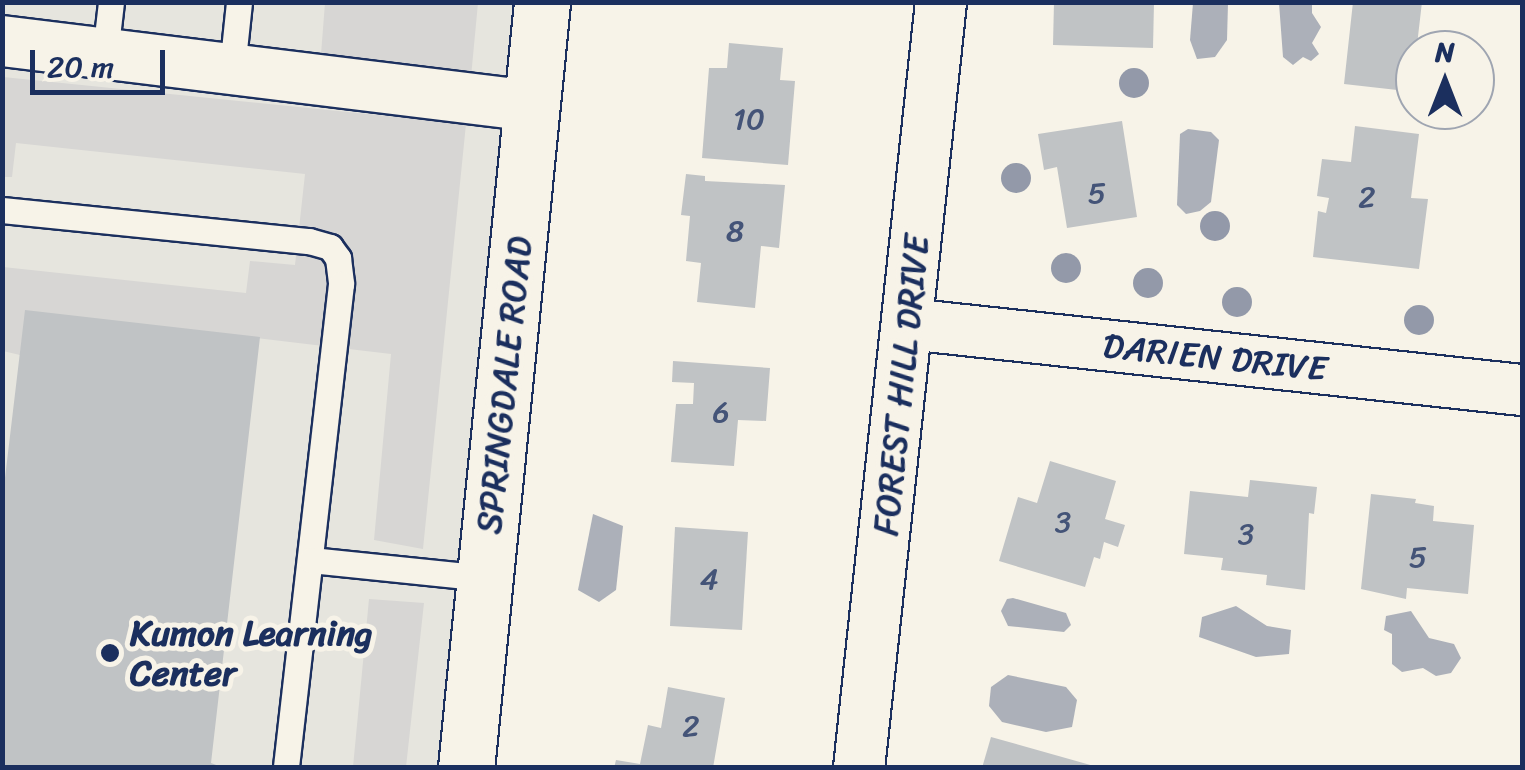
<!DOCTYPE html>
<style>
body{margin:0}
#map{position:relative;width:1525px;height:770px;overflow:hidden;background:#f7f3e8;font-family:Sriracha,sans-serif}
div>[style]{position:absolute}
.built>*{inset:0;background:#e6e5de}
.green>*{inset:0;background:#d7d6d4}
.water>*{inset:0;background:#acb0b9}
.building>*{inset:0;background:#c0c3c5}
.roads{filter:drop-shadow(2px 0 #1b2f5e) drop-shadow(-2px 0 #1b2f5e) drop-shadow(0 2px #1b2f5e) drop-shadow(0 -2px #1b2f5e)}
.service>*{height:25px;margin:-12.5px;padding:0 12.5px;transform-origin:12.5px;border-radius:12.5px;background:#f7f3e8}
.minor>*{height:50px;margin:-25px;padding:0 25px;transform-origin:25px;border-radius:25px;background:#f7f3e8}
.secondary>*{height:55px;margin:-27.5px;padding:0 27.5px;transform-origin:27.5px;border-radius:27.5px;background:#f7f3e8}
.trees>*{width:30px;height:30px;margin:-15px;border-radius:50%;background:#9399a9}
.dots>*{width:28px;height:28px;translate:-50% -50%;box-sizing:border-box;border:5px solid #f7f3e8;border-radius:50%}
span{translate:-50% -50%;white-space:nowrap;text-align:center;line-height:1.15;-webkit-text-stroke:10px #f7f3e8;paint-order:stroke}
.number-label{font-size:30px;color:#445478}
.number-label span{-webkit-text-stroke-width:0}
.street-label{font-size:35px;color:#1b2f5e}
.poi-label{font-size:35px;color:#1b2f5e;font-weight:700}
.left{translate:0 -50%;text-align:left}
.frame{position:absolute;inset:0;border:5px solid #1b2f5e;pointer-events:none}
.north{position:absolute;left:1395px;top:30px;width:100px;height:100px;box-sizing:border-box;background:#f7f3e8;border:2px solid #9fa5b1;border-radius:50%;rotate:0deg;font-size:28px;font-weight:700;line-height:40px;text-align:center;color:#1b2f5e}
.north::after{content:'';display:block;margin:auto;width:35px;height:45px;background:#1b2f5e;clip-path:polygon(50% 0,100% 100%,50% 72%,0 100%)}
.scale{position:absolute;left:30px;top:50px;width:135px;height:45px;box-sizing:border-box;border:5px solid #1b2f5e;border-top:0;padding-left:12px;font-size:30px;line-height:35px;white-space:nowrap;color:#1b2f5e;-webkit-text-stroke:8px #f7f3e8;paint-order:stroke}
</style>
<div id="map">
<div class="built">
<i style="clip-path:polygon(2px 3px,543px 3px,465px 767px,3px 767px)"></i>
</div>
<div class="green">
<i style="clip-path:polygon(325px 3px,478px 3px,469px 98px,319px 80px)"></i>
<i style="clip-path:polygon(3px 77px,466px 124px,423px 549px,374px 540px,391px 354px,26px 311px,20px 355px,3px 351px,3px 242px,3px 267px,246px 293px,250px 261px,295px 265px,305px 174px,16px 143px,12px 177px,3px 177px)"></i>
<i style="clip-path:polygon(369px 599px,424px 603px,406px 767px,353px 767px)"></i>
</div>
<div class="water">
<i style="clip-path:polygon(1193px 3px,1228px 3px,1227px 40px,1215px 57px,1197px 59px,1190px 40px)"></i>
<i style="clip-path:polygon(1279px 3px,1312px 3px,1312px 13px,1321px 27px,1312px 43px,1319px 54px,1311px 61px,1303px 57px,1293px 65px,1283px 57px)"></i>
<i style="clip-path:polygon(1188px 129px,1211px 132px,1219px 140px,1211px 202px,1200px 211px,1186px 214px,1177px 205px,1180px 134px)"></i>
<i style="clip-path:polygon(593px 514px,623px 526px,616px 590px,599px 602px,578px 590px)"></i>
<i style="clip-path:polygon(1013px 598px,1066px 613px,1071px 625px,1064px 632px,1008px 626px,1001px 611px,1007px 599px)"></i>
<i style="clip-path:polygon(1236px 606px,1267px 626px,1291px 630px,1289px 654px,1256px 657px,1199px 637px,1202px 617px)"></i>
<i style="clip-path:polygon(1411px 611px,1429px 638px,1454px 644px,1461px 658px,1451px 673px,1436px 676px,1423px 668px,1402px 672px,1392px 664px,1392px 634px,1384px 630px,1386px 616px)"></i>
<i style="clip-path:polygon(1008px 675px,1066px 687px,1077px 700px,1072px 727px,1046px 732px,1002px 722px,989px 706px,991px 687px)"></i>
</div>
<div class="building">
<i style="clip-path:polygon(1054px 2px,1154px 2px,1153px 48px,1053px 45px)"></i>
<i style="clip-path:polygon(1353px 2px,1422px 2px,1417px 45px,1441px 50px,1415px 50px,1415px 92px,1344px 84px)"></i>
<i style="clip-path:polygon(729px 43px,783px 48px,780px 80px,795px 81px,788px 165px,702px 158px,709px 68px,727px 68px)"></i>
<i style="clip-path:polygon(1122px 121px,1137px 217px,1067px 228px,1057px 167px,1044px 170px,1038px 134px)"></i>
<i style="clip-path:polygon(1355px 126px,1419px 134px,1411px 198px,1428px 199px,1419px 269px,1313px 257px,1318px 211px,1326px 213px,1329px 198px,1317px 196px,1322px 159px,1351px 162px)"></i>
<i style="clip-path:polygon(686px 174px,705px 176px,705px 181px,785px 185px,779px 248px,761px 246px,755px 308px,697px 302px,701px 263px,686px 261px,690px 216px,681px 215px)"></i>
<i style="clip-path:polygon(25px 310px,260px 337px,211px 763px,224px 768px,2px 768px,2px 503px)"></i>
<i style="clip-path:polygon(673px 361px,770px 368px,766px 421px,738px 420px,734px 466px,671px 462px,676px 404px,693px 404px,694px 383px,672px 382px)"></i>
<i style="clip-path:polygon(1050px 461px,1116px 481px,1105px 519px,1125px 525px,1118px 547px,1104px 542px,1100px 559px,1094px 557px,1085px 587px,999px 561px,1018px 497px,1037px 503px)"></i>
<i style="clip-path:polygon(1250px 480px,1317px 487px,1314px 514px,1309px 513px,1305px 590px,1266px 585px,1267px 575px,1221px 570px,1223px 558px,1184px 554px,1190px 491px,1248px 497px)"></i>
<i style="clip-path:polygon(1371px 494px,1416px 499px,1415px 503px,1434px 506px,1433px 521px,1474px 525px,1468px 594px,1407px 588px,1406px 599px,1361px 589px)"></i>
<i style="clip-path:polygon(675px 527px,748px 532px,742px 630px,670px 626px)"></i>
<i style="clip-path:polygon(668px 687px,725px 698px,713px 768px,614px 768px,616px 760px,640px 764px,648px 725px,661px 728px)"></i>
<i style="clip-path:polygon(991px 737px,1094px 766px,1094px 768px,982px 768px)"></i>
</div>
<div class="roads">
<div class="service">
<i style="left:105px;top:54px;width:52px;rotate:-83.4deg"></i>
<i style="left:232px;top:69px;width:67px;rotate:-84deg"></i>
<i style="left:2px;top:210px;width:309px;rotate:5.8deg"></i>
<i style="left:309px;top:241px;width:22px;rotate:16deg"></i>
<i style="left:330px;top:247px;width:14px;rotate:54deg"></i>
<i style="left:338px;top:258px;width:26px;rotate:83deg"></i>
<i style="left:341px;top:284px;width:487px;rotate:96.5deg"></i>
<i style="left:311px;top:560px;width:175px;rotate:5.9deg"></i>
</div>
<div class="minor">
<i style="left:2px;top:41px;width:534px;rotate:6.99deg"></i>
<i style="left:908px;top:324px;width:618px;rotate:6.14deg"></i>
<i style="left:859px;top:768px;width:770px;rotate:-83.89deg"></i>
</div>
<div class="secondary">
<i style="left:466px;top:768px;width:770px;rotate:-84.33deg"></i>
</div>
</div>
<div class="trees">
<i style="left:1134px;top:83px"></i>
<i style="left:1016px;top:178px"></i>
<i style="left:1215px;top:226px"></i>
<i style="left:1066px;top:268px"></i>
<i style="left:1148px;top:283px"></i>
<i style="left:1237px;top:302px"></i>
<i style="left:1419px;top:320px"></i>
</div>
<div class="dots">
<i style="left:110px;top:653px;background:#1b2f5e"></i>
</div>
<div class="number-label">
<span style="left:749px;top:119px">10</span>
<span style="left:1097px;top:193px">5</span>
<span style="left:1367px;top:197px">2</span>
<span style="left:735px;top:231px">8</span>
<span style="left:721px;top:412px">6</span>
<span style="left:1063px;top:522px">3</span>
<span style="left:1246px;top:534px">3</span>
<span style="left:1418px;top:557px">5</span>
<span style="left:709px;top:579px">4</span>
<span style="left:691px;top:726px">2</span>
</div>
<div class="street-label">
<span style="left:1215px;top:357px;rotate:6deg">DARIEN DRIVE</span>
<span style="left:504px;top:385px;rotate:-84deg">SPRINGDALE ROAD</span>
<span style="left:901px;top:385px;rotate:-84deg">FOREST HILL DRIVE</span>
</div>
<div class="poi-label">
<span class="left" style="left:130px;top:653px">Kumon Learning<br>Center</span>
</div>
<div class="frame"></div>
<div class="north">N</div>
<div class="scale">20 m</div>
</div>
